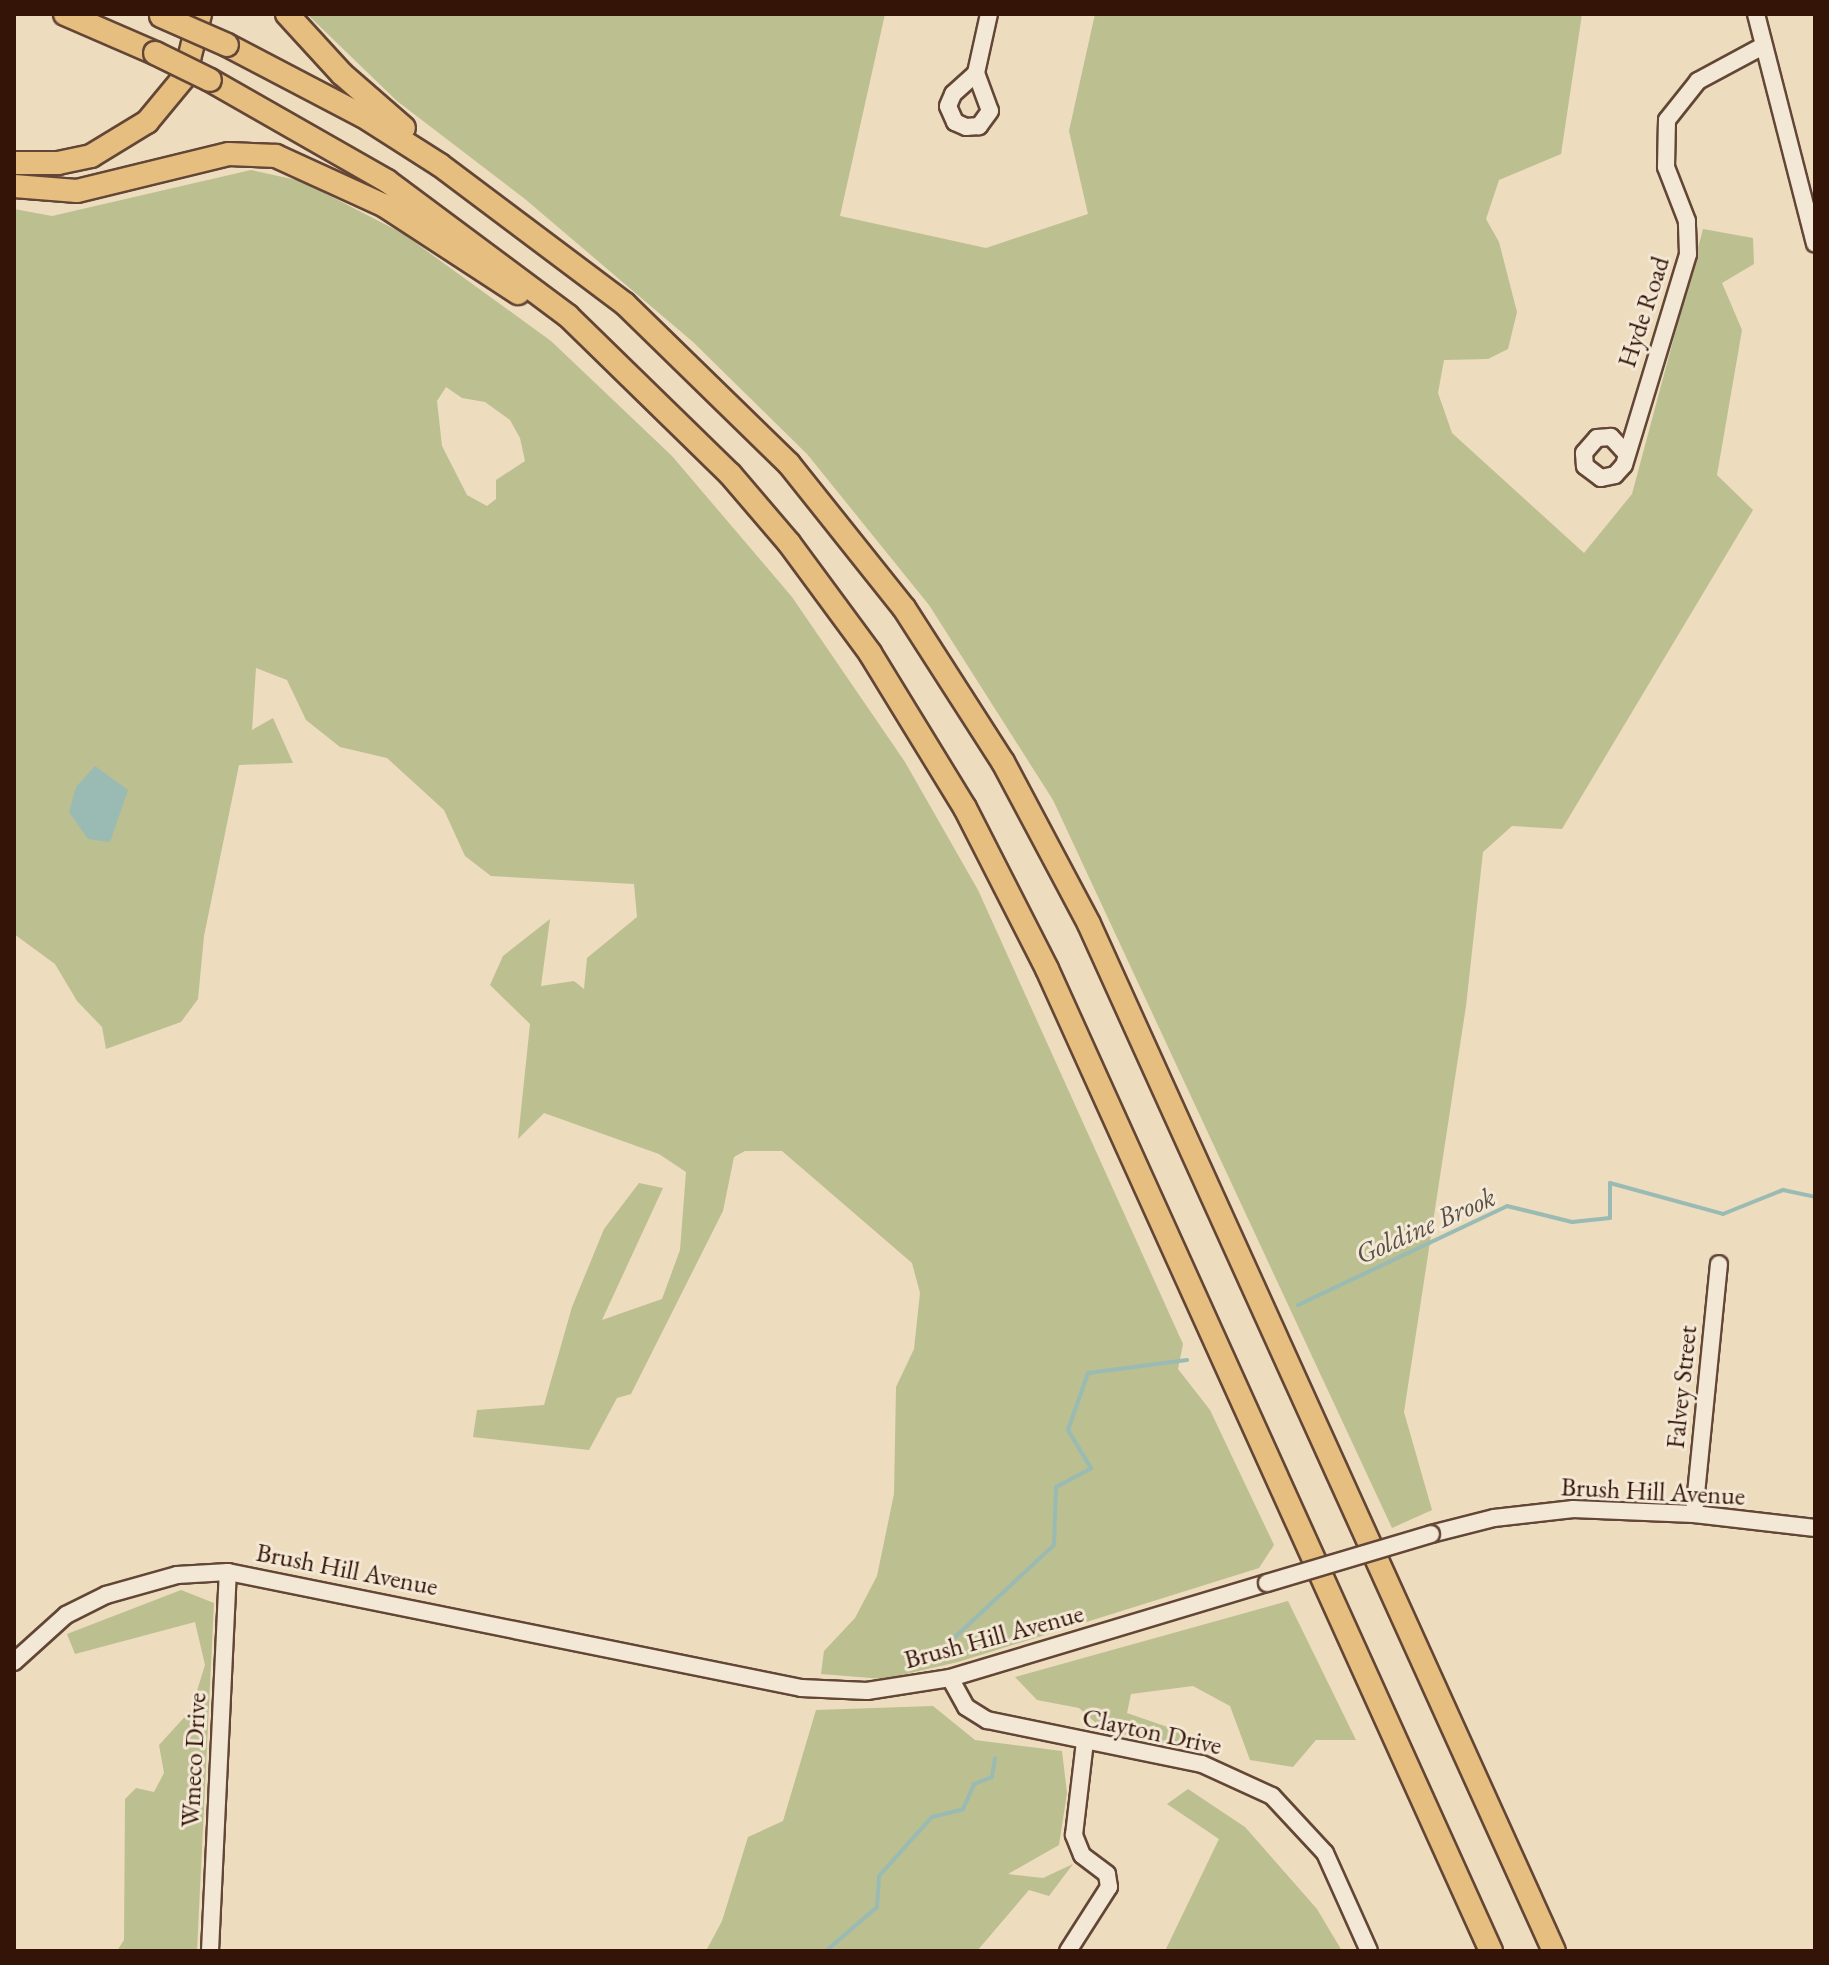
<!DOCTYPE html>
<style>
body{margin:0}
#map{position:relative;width:1829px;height:1965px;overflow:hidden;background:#eddcbe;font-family:"EB Garamond",serif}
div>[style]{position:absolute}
.green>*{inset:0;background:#bcbf8f}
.water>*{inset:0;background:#99bbb4}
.stream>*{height:4px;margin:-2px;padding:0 2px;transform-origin:2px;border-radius:2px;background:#99bbb4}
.roads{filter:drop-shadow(2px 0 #634636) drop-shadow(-2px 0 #634636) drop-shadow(0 2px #634636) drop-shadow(0 -2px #634636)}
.minor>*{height:16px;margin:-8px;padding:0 8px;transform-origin:8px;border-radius:8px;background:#f3e8d5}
.highway>*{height:22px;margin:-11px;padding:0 11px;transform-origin:11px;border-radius:11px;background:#e6be7f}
.bridges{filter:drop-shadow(2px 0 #634636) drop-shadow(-2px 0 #634636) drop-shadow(0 2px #634636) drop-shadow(0 -2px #634636)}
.minor-bridge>*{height:16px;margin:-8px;padding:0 8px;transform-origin:8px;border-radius:8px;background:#f3e8d5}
.highway-bridge>*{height:22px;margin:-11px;padding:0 11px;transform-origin:11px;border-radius:11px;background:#e6be7f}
span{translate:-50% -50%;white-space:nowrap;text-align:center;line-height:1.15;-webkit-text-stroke:6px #f3e8d5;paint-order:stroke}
.street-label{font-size:26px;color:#351408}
.water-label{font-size:28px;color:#584e44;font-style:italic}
.frame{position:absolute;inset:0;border:16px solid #351408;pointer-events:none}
</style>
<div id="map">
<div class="green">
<i style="clip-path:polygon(307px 14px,885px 14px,840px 216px,986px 248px,1088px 214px,1069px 131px,1095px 14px,1582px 14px,1561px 154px,1499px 180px,1486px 219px,1499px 242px,1517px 312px,1508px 349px,1488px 359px,1444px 360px,1438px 393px,1452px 433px,1584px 553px,1632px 494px,1703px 229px,1753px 238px,1754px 264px,1722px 283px,1742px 330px,1717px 475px,1753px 510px,1562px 829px,1512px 826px,1483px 852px,1466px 1006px,1404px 1412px,1432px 1510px,1392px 1528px,1053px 800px,929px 605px,807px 454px,693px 342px,525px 199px,397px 101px)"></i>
<i style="clip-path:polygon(evenodd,251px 170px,301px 181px,402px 233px,551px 341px,672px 456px,792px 597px,905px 762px,978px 890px,1183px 1344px,1178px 1369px,1210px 1410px,1274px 1545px,1259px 1568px,958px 1662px,884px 1679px,821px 1674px,824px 1651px,855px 1618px,877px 1576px,894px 1494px,896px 1387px,914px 1349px,920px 1293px,912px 1263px,782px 1151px,745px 1151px,734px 1157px,723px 1211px,631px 1394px,617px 1398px,589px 1450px,473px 1437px,477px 1410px,544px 1405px,572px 1307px,604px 1229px,639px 1183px,663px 1188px,602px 1320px,662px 1299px,680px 1250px,686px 1172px,659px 1154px,544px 1113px,518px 1139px,530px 1024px,490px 985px,503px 956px,550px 919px,541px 986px,574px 981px,584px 989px,587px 958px,637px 917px,634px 884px,491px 876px,465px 856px,444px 810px,387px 758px,340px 747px,306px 720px,287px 680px,256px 668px,252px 730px,273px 718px,293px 763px,239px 765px,204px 936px,198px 999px,181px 1022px,106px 1049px,102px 1027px,77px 1001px,55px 964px,14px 934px,14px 209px,52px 216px,251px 170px,446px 387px,462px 398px,485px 402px,510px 420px,520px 438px,525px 461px,496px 480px,496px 499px,487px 506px,467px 495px,442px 446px,437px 401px,446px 387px)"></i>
<i style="clip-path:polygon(181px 1590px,214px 1603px,197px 1951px,117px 1951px,124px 1940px,125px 1799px,136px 1788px,154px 1792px,164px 1773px,159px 1745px,191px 1710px,205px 1665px,195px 1622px,75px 1654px,67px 1634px)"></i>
<i style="clip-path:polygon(1288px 1601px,1356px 1740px,1316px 1740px,1293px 1767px,1250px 1760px,1230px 1706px,1193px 1686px,1131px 1694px,1127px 1713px,1214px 1743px,1222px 1755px,1104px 1730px,1079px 1708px,1037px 1700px,1015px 1677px)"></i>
<i style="clip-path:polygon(933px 1706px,975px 1740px,1062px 1751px,1067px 1793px,1059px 1845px,1008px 1874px,1043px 1878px,1073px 1864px,1049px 1896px,1029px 1890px,977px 1951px,706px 1951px,722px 1921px,748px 1837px,783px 1821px,816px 1710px)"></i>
<i style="clip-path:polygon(1188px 1789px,1245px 1827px,1317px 1909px,1342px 1951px,1165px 1951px,1219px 1839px,1167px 1804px)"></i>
</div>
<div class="water">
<i style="clip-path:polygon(95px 766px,128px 790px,110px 842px,88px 839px,69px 812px,76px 787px)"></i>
</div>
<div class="stream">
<i style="left:1298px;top:1305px;width:231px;rotate:-25.3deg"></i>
<i style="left:1507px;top:1206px;width:67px;rotate:13.8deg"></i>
<i style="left:1572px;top:1222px;width:38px;rotate:-6deg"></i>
<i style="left:1610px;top:1218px;width:35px;rotate:-90deg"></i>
<i style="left:1610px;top:1183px;width:117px;rotate:15.3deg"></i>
<i style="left:1723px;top:1214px;width:65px;rotate:-21.8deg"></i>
<i style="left:1783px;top:1190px;width:33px;rotate:12deg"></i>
<i style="left:955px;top:1637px;width:135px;rotate:-42.9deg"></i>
<i style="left:1054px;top:1545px;width:58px;rotate:-88deg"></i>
<i style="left:1056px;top:1487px;width:40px;rotate:-28deg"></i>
<i style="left:1091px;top:1468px;width:44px;rotate:-121.2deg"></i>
<i style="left:1068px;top:1430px;width:60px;rotate:-70.7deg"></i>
<i style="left:1088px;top:1373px;width:100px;rotate:-7.5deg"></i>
<i style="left:826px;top:1951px;width:67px;rotate:-40.8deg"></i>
<i style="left:877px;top:1907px;width:31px;rotate:-86deg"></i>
<i style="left:879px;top:1876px;width:79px;rotate:-48.1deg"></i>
<i style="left:932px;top:1817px;width:32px;rotate:-14deg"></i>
<i style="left:963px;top:1809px;width:27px;rotate:-66deg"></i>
<i style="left:974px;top:1784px;width:19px;rotate:-21deg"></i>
<i style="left:992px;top:1777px;width:19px;rotate:-81deg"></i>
</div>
<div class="roads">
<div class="minor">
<i style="left:1756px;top:14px;width:237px;rotate:75.6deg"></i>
<i style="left:976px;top:73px;width:40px;rotate:69.8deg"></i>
<i style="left:990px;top:111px;width:19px;rotate:126deg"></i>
<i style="left:979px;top:126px;width:13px;rotate:176deg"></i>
<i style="left:966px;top:127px;width:12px;rotate:-156deg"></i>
<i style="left:955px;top:122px;width:17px;rotate:-114deg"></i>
<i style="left:948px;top:106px;width:13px;rotate:-67deg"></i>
<i style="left:953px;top:94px;width:31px;rotate:-42deg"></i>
<i style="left:976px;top:73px;width:60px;rotate:-77.6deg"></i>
<i style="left:1625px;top:452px;width:21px;rotate:-133deg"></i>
<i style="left:1611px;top:437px;width:14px;rotate:176deg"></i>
<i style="left:1597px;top:438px;width:20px;rotate:131deg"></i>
<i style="left:1584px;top:453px;width:13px;rotate:86deg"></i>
<i style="left:1585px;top:466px;width:20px;rotate:37deg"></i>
<i style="left:1601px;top:478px;width:14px;rotate:-12deg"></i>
<i style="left:1615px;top:475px;width:13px;rotate:-48deg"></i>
<i style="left:1624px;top:465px;width:220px;rotate:-73.1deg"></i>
<i style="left:1688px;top:254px;width:33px;rotate:-92deg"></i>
<i style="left:1687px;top:221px;width:58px;rotate:-111.3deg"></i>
<i style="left:1666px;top:167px;width:47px;rotate:-88.8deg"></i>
<i style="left:1667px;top:120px;width:50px;rotate:-51.5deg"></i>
<i style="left:1698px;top:81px;width:74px;rotate:-28.3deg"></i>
<i style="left:1694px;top:1514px;width:251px;rotate:-84.3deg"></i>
<i style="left:1431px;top:1534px;width:65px;rotate:-14.3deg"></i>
<i style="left:1494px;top:1518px;width:80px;rotate:-6.5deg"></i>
<i style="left:1573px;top:1509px;width:121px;rotate:2.4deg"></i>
<i style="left:1694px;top:1514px;width:122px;rotate:6.6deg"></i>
<i style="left:14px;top:1662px;width:70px;rotate:-42.1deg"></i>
<i style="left:66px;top:1615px;width:45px;rotate:-26.6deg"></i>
<i style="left:106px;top:1595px;width:74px;rotate:-15.7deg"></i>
<i style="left:177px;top:1575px;width:51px;rotate:-3.4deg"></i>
<i style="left:228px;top:1572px;width:585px;rotate:11.44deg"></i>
<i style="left:801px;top:1688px;width:66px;rotate:2.6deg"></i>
<i style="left:867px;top:1691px;width:84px;rotate:-8.9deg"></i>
<i style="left:950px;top:1678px;width:331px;rotate:-16.7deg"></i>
<i style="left:950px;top:1678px;width:33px;rotate:61deg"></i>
<i style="left:966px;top:1707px;width:25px;rotate:32deg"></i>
<i style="left:987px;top:1720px;width:219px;rotate:11.6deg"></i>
<i style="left:1202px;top:1764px;width:77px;rotate:24.6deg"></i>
<i style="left:1272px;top:1796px;width:78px;rotate:47.1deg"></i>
<i style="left:1325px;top:1853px;width:107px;rotate:65.8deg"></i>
<i style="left:210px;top:1951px;width:379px;rotate:-87.3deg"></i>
<i style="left:1068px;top:1951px;width:76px;rotate:-57.4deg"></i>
<i style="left:1109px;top:1887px;width:13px;rotate:-99deg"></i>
<i style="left:1107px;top:1874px;width:31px;rotate:-143deg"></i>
<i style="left:1082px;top:1855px;width:22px;rotate:-112deg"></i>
<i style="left:1074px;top:1835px;width:95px;rotate:-83.3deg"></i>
</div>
<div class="highway">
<i style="left:65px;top:14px;width:98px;rotate:23.4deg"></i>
<i style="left:287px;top:14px;width:81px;rotate:47.5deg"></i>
<i style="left:342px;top:74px;width:82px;rotate:41.1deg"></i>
<i style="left:227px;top:45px;width:153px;rotate:27.6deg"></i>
<i style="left:363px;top:116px;width:91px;rotate:32.5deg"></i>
<i style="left:440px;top:165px;width:231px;rotate:36.9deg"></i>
<i style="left:625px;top:304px;width:229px;rotate:44.3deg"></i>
<i style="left:789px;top:464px;width:184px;rotate:51.4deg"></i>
<i style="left:904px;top:608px;width:183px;rotate:57.3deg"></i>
<i style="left:1003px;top:762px;width:183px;rotate:62deg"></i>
<i style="left:1089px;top:924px;width:1127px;rotate:65.64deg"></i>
<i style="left:210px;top:80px;width:204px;rotate:29.7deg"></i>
<i style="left:387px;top:181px;width:226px;rotate:36.7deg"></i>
<i style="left:568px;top:316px;width:226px;rotate:44.3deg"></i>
<i style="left:730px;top:474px;width:91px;rotate:49.5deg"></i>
<i style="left:789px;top:543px;width:137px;rotate:53.6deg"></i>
<i style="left:870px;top:653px;width:182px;rotate:58.5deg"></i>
<i style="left:965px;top:808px;width:181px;rotate:63deg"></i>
<i style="left:1047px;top:969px;width:1078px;rotate:65.67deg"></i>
<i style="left:14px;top:163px;width:44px"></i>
<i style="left:58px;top:163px;width:34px;rotate:-12deg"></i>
<i style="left:91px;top:156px;width:66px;rotate:-31.3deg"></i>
<i style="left:147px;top:122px;width:60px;rotate:-50.4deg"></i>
<i style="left:185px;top:76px;width:64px;rotate:-76.4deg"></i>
<i style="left:14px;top:186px;width:63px;rotate:4.5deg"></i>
<i style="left:77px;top:191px;width:156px;rotate:-13.7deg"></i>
<i style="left:229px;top:154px;width:47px;rotate:2.4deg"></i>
<i style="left:276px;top:156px;width:120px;rotate:24.6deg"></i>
<i style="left:385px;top:206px;width:159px;rotate:33.2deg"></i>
</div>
</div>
<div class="bridges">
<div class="minor-bridge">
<i style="left:1267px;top:1583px;width:171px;rotate:-16.6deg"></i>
</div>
<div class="highway-bridge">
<i style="left:161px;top:16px;width:72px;rotate:23.7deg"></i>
<i style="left:155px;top:53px;width:61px;rotate:26.1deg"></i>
</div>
</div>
<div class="street-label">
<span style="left:1644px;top:312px;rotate:-72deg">Hyde Road</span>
<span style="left:1682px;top:1387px;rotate:-84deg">Falvey Street</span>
<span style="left:1653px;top:1492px;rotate:3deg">Brush Hill Avenue</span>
<span style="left:347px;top:1570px;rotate:11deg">Brush Hill Avenue</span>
<span style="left:994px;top:1637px;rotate:-15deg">Brush Hill Avenue</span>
<span style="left:1152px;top:1732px;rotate:12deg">Clayton Drive</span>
<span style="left:194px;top:1760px;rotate:-87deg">Wmeco Drive</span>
</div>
<div class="water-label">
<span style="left:1425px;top:1225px;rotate:-24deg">Goldine Brook</span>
</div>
<div class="frame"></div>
</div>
